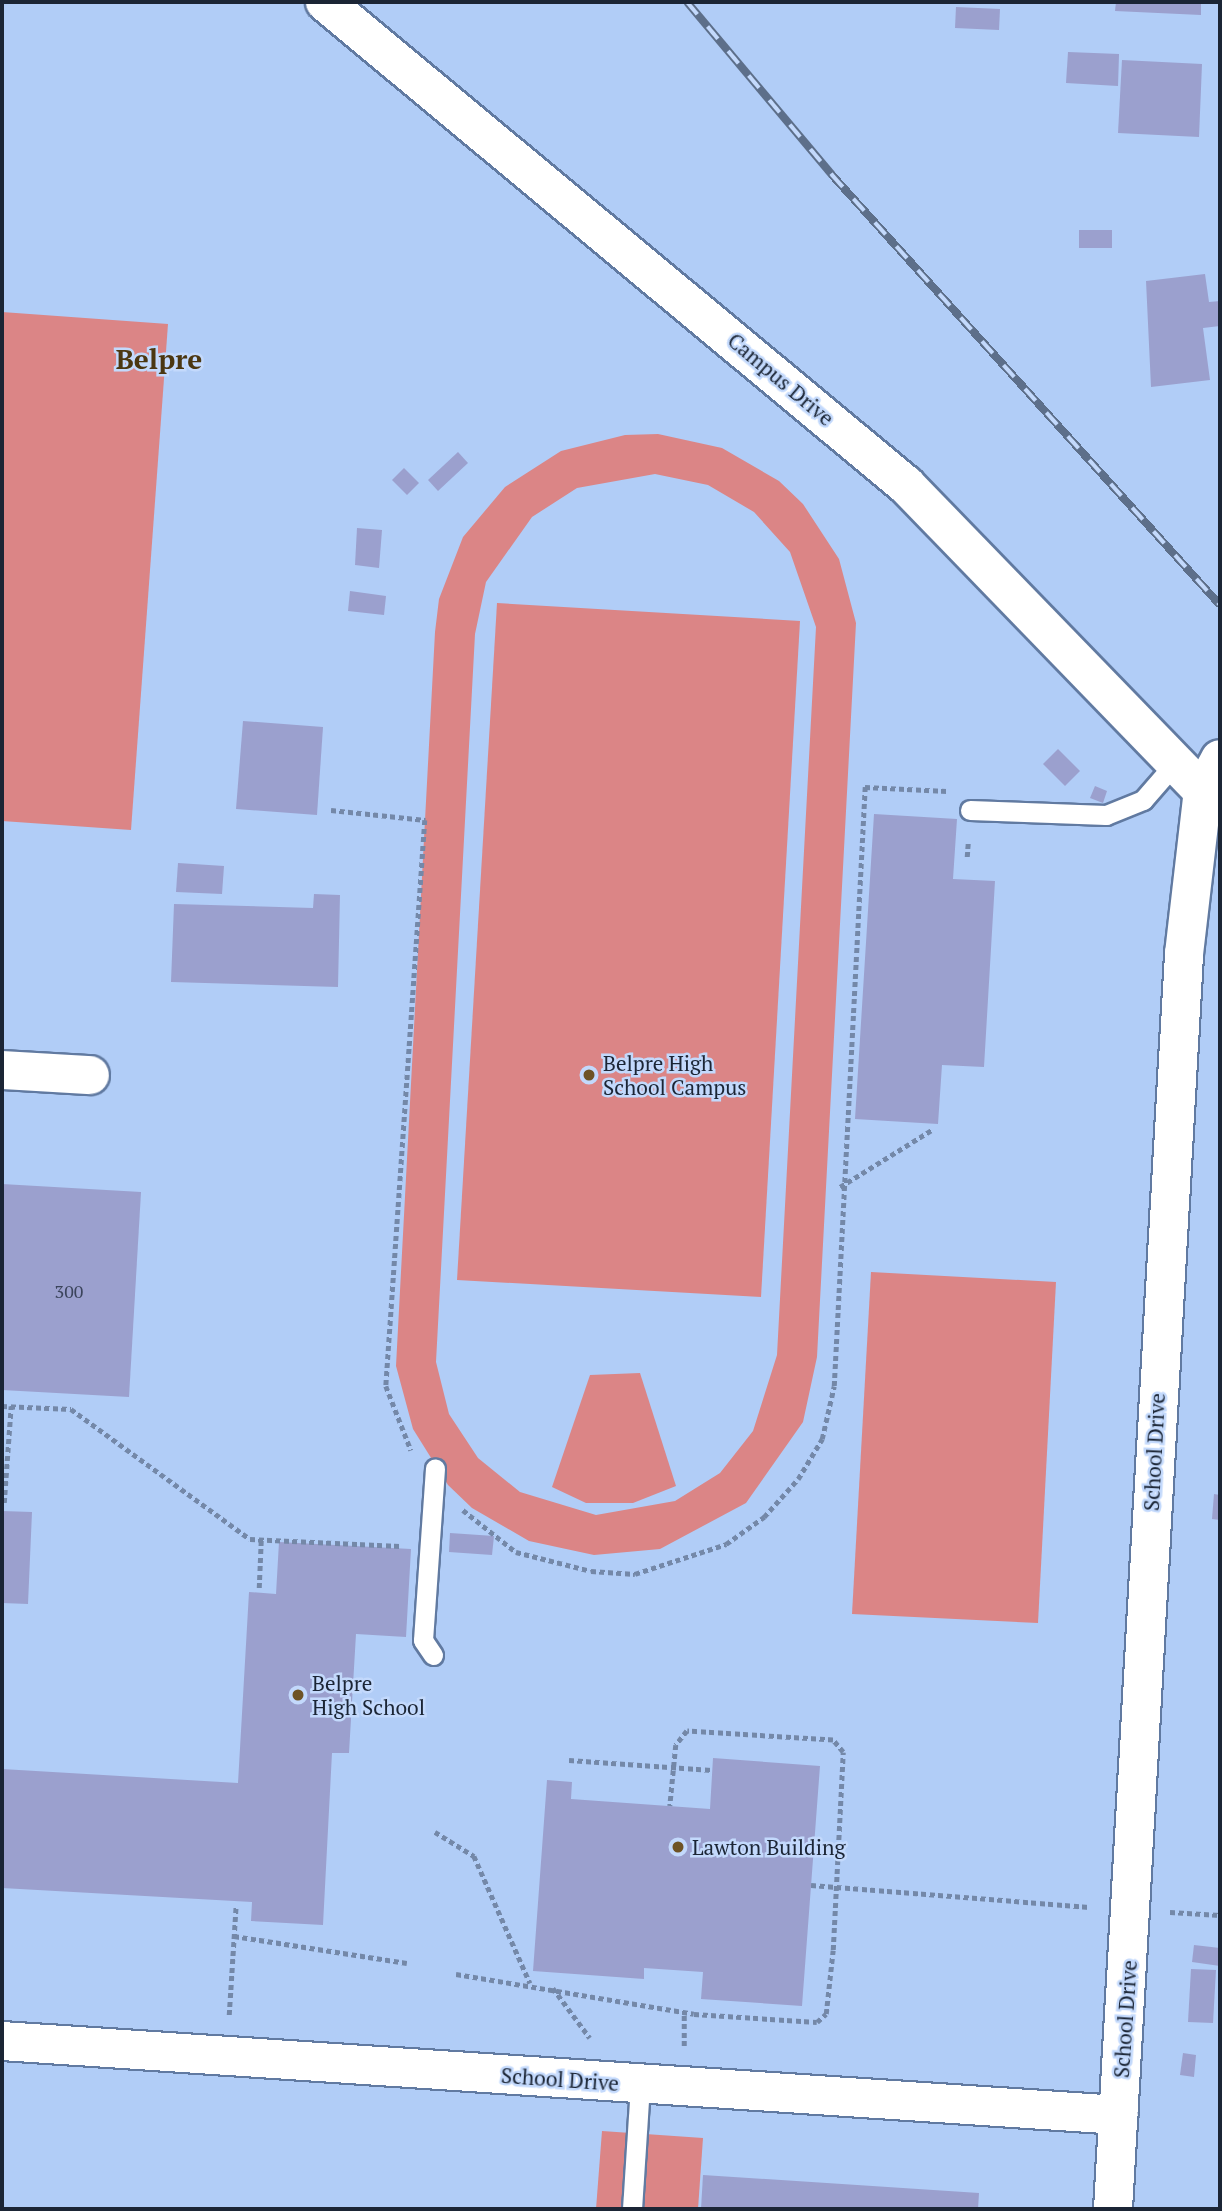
<!DOCTYPE html>
<style>
body{margin:0}
#map{position:relative;width:1222px;height:2211px;overflow:hidden;background:#b1cdf7;font-family:"PT Serif",serif}
div>[style]{position:absolute}
.green>*{inset:0;background:#db8586}
.building>*{inset:0;background:#9ba0ce}
.path>*{height:4.5px;margin-top:-2.25px;transform-origin:0;background:repeating-linear-gradient(90deg,#7488a8 0 5px,transparent 0 8.5px)}
.roads{filter:drop-shadow(2px 0 #617aa1) drop-shadow(-2px 0 #617aa1) drop-shadow(0 2px #617aa1) drop-shadow(0 -2px #617aa1)}
.lane>*{height:19px;margin:-9.5px;padding:0 9.5px;transform-origin:9.5px;border-radius:9.5px;background:#fff}
.street>*{height:38px;margin:-19px;padding:0 19px;transform-origin:19px;border-radius:19px;background:#fff}
.secondary>*{height:38px;margin:-19px;padding:0 19px;transform-origin:19px;border-radius:19px;background:#fff}
.rail>*{height:8px;margin-top:-4px;transform-origin:0;background:repeating-linear-gradient(90deg,#c3d9fc 0 16px,#5d6f8a 0 32px);box-sizing:border-box;border-block:2px solid #5d6f8a}
.dots>*{width:19px;height:19px;translate:-50% -50%;box-sizing:border-box;border:4px solid #c3d9fc;border-radius:50%}
span{translate:-50% -50%;white-space:nowrap;text-align:center;line-height:1.15;-webkit-text-stroke:5px #c3d9fc;paint-order:stroke}
.number-label{font-size:18px;color:#3b445b}
.number-label span{-webkit-text-stroke-width:0}
.street-label{font-size:21px;color:#1b2535}
.poi-label{font-size:21px;color:#1b2535}
.left{translate:0 -50%;text-align:left}
.district-label{font-size:28px;color:#4b3711;font-weight:700}
.frame{position:absolute;inset:0;border:4px solid #1b2535;pointer-events:none}
</style>
<div id="map">
<div class="green">
<i style="clip-path:polygon(2px 312px,168px 324px,131px 830px,2px 821px)"></i>
<i style="clip-path:polygon(evenodd,658px 434px,722px 448px,779px 481px,803px 504px,839px 559px,856px 623px,817px 1357px,803px 1422px,746px 1503px,660px 1549px,594px 1555px,529px 1541px,472px 1508px,448px 1485px,413px 1429px,396px 1366px,435px 632px,439px 599px,463px 537px,505px 487px,561px 451px,625px 435px,658px 434px,655px 474px,708px 485px,754px 512px,790px 552px,816px 627px,777px 1355px,753px 1431px,720px 1473px,675px 1501px,596px 1515px,520px 1492px,478px 1458px,449px 1414px,436px 1362px,475px 634px,486px 582px,532px 517px,577px 488px,655px 474px)"></i>
<i style="clip-path:polygon(497px 603px,800px 621px,761px 1297px,457px 1280px)"></i>
<i style="clip-path:polygon(871px 1272px,1056px 1282px,1038px 1623px,852px 1614px)"></i>
<i style="clip-path:polygon(640px 1373px,676px 1486px,633px 1503px,586px 1503px,552px 1487px,590px 1375px)"></i>
<i style="clip-path:polygon(602px 2131px,703px 2138px,698px 2209px,596px 2209px)"></i>
</div>
<div class="building">
<i style="clip-path:polygon(1116px 2px,1201px 2px,1201px 15px,1115px 11px)"></i>
<i style="clip-path:polygon(956px 7px,1000px 9px,999px 30px,955px 28px)"></i>
<i style="clip-path:polygon(1068px 52px,1119px 54px,1118px 86px,1066px 83px)"></i>
<i style="clip-path:polygon(1122px 60px,1202px 64px,1199px 137px,1118px 133px)"></i>
<i style="clip-path:polygon(1079px 230px,1112px 230px,1112px 248px,1079px 248px)"></i>
<i style="clip-path:polygon(1205px 274px,1209px 302px,1220px 301px,1220px 326px,1203px 328px,1210px 380px,1151px 387px,1146px 281px)"></i>
<i style="clip-path:polygon(458px 452px,468px 463px,438px 491px,428px 480px)"></i>
<i style="clip-path:polygon(404px 468px,419px 483px,407px 495px,392px 480px)"></i>
<i style="clip-path:polygon(357px 528px,382px 530px,379px 568px,355px 565px)"></i>
<i style="clip-path:polygon(350px 591px,386px 596px,384px 615px,348px 611px)"></i>
<i style="clip-path:polygon(243px 721px,323px 727px,317px 815px,236px 809px)"></i>
<i style="clip-path:polygon(1058px 749px,1080px 771px,1065px 786px,1043px 764px)"></i>
<i style="clip-path:polygon(1095px 786px,1107px 791px,1103px 803px,1090px 798px)"></i>
<i style="clip-path:polygon(874px 814px,957px 819px,953px 879px,995px 881px,984px 1067px,942px 1065px,938px 1124px,855px 1119px)"></i>
<i style="clip-path:polygon(178px 863px,224px 866px,222px 894px,176px 892px)"></i>
<i style="clip-path:polygon(314px 894px,340px 895px,338px 987px,171px 982px,174px 904px,313px 908px)"></i>
<i style="clip-path:polygon(2px 1184px,141px 1192px,129px 1397px,2px 1390px)"></i>
<i style="clip-path:polygon(1214px 1494px,1220px 1495px,1220px 1520px,1212px 1519px)"></i>
<i style="clip-path:polygon(2px 1511px,32px 1512px,28px 1604px,2px 1603px)"></i>
<i style="clip-path:polygon(450px 1533px,494px 1536px,492px 1555px,449px 1552px)"></i>
<i style="clip-path:polygon(279px 1542px,411px 1549px,406px 1637px,356px 1634px,349px 1753px,332px 1753px,323px 1925px,251px 1921px,252px 1902px,2px 1888px,2px 1769px,238px 1783px,249px 1592px,276px 1594px)"></i>
<i style="clip-path:polygon(713px 1758px,820px 1766px,802px 2006px,701px 1999px,703px 1972px,644px 1968px,644px 1979px,533px 1971px,547px 1780px,572px 1782px,571px 1799px,710px 1809px)"></i>
<i style="clip-path:polygon(1194px 1945px,1220px 1948px,1220px 1966px,1192px 1962px)"></i>
<i style="clip-path:polygon(1191px 1969px,1216px 1970px,1213px 2023px,1188px 2022px)"></i>
<i style="clip-path:polygon(1183px 2053px,1196px 2055px,1194px 2077px,1180px 2075px)"></i>
<i style="clip-path:polygon(703px 2175px,979px 2193px,978px 2209px,701px 2209px)"></i>
</div>
<div class="path">
<i style="left:331px;top:810px;width:95px;rotate:6.1deg"></i>
<i style="left:425px;top:820px;width:567px;rotate:93.94deg"></i>
<i style="left:386px;top:1386px;width:69px;rotate:68.7deg"></i>
<i style="left:967px;top:857px;width:16px;rotate:-86deg"></i>
<i style="left:840px;top:1187px;width:110px;rotate:-31.9deg"></i>
<i style="left:2px;top:1406px;width:69px;rotate:2.5deg"></i>
<i style="left:71px;top:1409px;width:221px;rotate:36deg"></i>
<i style="left:250px;top:1539px;width:150px;rotate:2.7deg"></i>
<i style="left:4px;top:1503px;width:97px;rotate:-85.9deg"></i>
<i style="left:463px;top:1510px;width:68px;rotate:38.4deg"></i>
<i style="left:516px;top:1552px;width:77px;rotate:14.2deg"></i>
<i style="left:591px;top:1571px;width:44px;rotate:3.9deg"></i>
<i style="left:635px;top:1574px;width:96px;rotate:-18.2deg"></i>
<i style="left:726px;top:1544px;width:47px;rotate:-35.4deg"></i>
<i style="left:764px;top:1517px;width:51px;rotate:-48.2deg"></i>
<i style="left:798px;top:1479px;width:47px;rotate:-59deg"></i>
<i style="left:822px;top:1439px;width:54px;rotate:-77.2deg"></i>
<i style="left:834px;top:1386px;width:600px;rotate:-87.04deg"></i>
<i style="left:865px;top:787px;width:82px;rotate:2.8deg"></i>
<i style="left:259px;top:1588px;width:48px;rotate:-87.6deg"></i>
<i style="left:569px;top:1760px;width:143px;rotate:4deg"></i>
<i style="left:435px;top:1832px;width:46px;rotate:31.6deg"></i>
<i style="left:474px;top:1856px;width:139px;rotate:66.2deg"></i>
<i style="left:811px;top:1885px;width:279px;rotate:4.5deg"></i>
<i style="left:1170px;top:1912px;width:50px;rotate:3.4deg"></i>
<i style="left:234px;top:1936px;width:175px;rotate:8.9deg"></i>
<i style="left:456px;top:1974px;width:241px;rotate:9.5deg"></i>
<i style="left:694px;top:2014px;width:123px;rotate:3.7deg"></i>
<i style="left:817px;top:2022px;width:12px;rotate:-42deg"></i>
<i style="left:826px;top:2014px;width:64px;rotate:-83.8deg"></i>
<i style="left:833px;top:1950px;width:198px;rotate:-87.1deg"></i>
<i style="left:843px;top:1752px;width:16px;rotate:-130deg"></i>
<i style="left:833px;top:1740px;width:146px;rotate:-176.5deg"></i>
<i style="left:687px;top:1731px;width:18px;rotate:128deg"></i>
<i style="left:676px;top:1745px;width:61px;rotate:95.6deg"></i>
<i style="left:553px;top:1988px;width:62px;rotate:53.5deg"></i>
<i style="left:229px;top:2015px;width:110px;rotate:-86.4deg"></i>
<i style="left:684px;top:2046px;width:34px;rotate:-90deg"></i>
</div>
<div class="roads">
<div class="lane">
<i style="left:970px;top:810px;width:136px;rotate:2.1deg"></i>
<i style="left:1106px;top:815px;width:40px;rotate:-22deg"></i>
<i style="left:1143px;top:800px;width:50px;rotate:-49deg"></i>
<i style="left:433px;top:1655px;width:18px;rotate:-124deg"></i>
<i style="left:423px;top:1640px;width:172px;rotate:-86deg"></i>
<i style="left:632px;top:2209px;width:125px;rotate:-86.3deg"></i>
</div>
<div class="street">
<i style="left:2px;top:1070px;width:88px;rotate:3.3deg"></i>
<i style="left:2px;top:2041px;width:1119px;rotate:3.79deg"></i>
<i style="left:1113px;top:2209px;width:1257px;rotate:-86.76deg"></i>
<i style="left:1184px;top:954px;width:164px;rotate:-83.4deg"></i>
<i style="left:1203px;top:791px;width:36px;rotate:-62deg"></i>
</div>
<div class="secondary">
<i style="left:325px;top:2px;width:756px;rotate:39.74deg"></i>
<i style="left:906px;top:485px;width:426px;rotate:45.9deg"></i>
</div>
</div>
<div class="rail">
<i style="left:687px;top:2px;width:226px;rotate:50deg"></i>
<i style="left:832px;top:175px;width:579px;rotate:47.94deg"></i>
</div>
<div class="dots">
<i style="left:589px;top:1075px;background:#6e5325"></i>
<i style="left:298px;top:1695px;background:#6e5325"></i>
<i style="left:678px;top:1847px;background:#6e5325"></i>
</div>
<div class="number-label">
<span style="left:69px;top:1291px">300</span>
</div>
<div class="street-label">
<span style="left:781px;top:379px;rotate:40deg">Campus Drive</span>
<span style="left:1154px;top:1452px;rotate:-87deg">School Drive</span>
<span style="left:1125px;top:2019px;rotate:-86deg">School Drive</span>
<span style="left:560px;top:2079px;rotate:4deg">School Drive</span>
</div>
<div class="poi-label">
<span class="left" style="left:603px;top:1075px">Belpre High<br>School Campus</span>
<span class="left" style="left:312px;top:1695px">Belpre<br>High School</span>
<span class="left" style="left:692px;top:1847px">Lawton Building</span>
</div>
<div class="district-label">
<span style="left:159px;top:359px">Belpre</span>
</div>
<div class="frame"></div>
</div>
